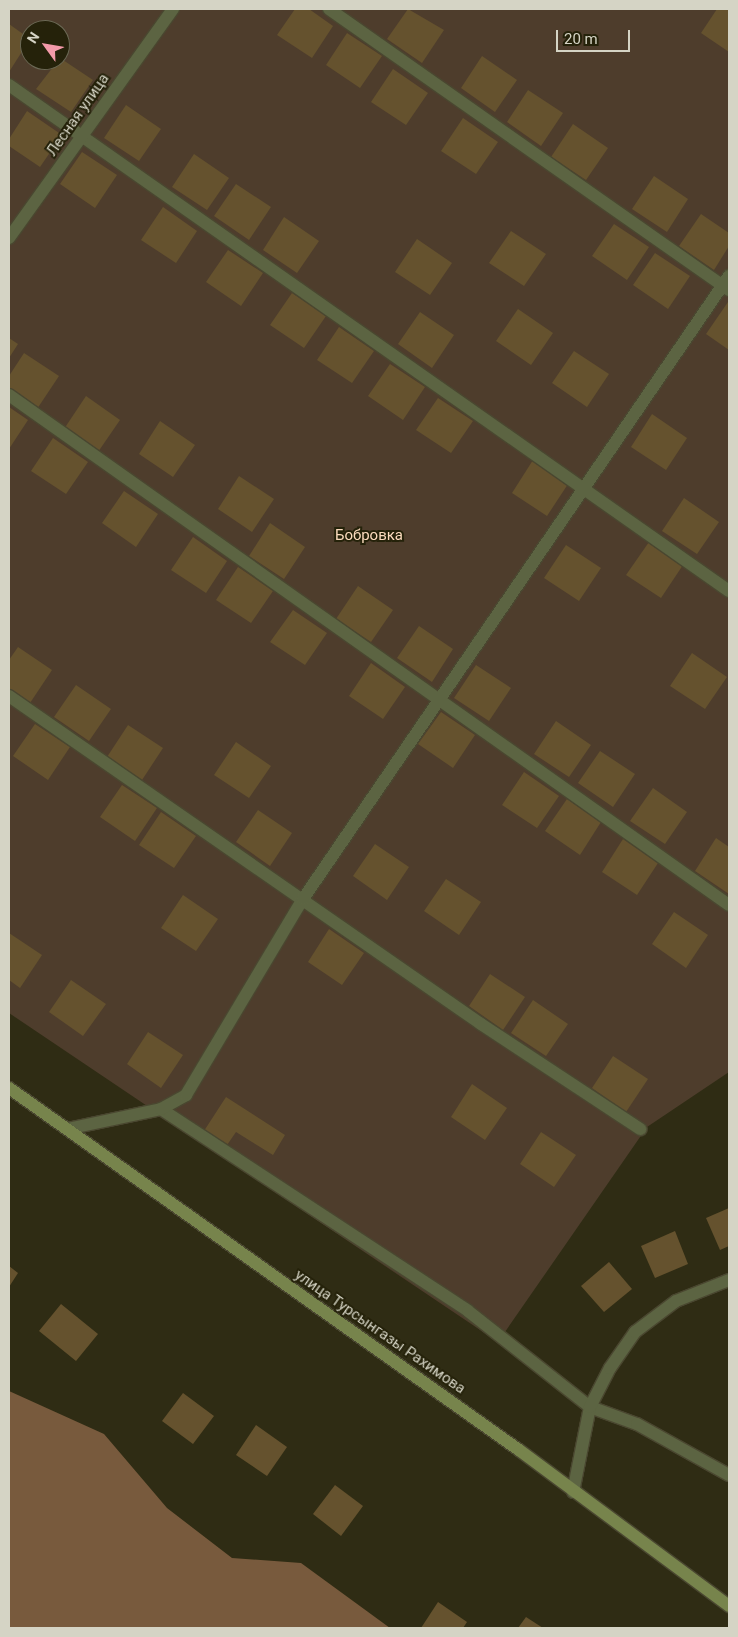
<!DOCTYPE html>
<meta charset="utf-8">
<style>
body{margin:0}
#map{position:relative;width:738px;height:1637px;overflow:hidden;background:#2f2c14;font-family:Roboto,sans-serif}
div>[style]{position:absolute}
.green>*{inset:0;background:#4e3d2c}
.forest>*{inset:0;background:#785a3d}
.building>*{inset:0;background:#65522e}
.roads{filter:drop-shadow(1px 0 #4a4730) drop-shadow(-1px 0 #4a4730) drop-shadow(0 1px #4a4730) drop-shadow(0 -1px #4a4730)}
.street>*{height:12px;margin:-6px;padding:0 6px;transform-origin:6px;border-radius:6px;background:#5c6442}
.secondary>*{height:12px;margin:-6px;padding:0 6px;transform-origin:6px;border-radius:6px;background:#77844c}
span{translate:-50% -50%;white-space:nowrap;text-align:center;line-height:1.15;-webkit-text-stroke:4px #25220a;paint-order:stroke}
.street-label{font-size:15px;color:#d5d4c5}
.park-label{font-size:15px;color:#fcdcbe}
.frame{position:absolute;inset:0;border:10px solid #d5d4c5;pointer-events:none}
.north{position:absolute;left:20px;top:20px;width:50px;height:50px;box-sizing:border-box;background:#25220a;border:1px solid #6b6955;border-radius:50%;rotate:302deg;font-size:14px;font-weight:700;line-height:20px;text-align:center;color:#d5d4c5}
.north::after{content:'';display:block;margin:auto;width:18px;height:22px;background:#f39aa9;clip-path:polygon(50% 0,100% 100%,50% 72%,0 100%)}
.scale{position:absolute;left:556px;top:30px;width:74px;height:22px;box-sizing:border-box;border:2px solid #d5d4c5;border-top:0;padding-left:6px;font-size:15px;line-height:18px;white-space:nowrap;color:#d5d4c5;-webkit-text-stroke:4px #25220a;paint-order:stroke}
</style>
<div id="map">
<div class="green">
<i style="clip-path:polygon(evenodd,9px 9px,729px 9px,729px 1072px,647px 1127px,498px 1342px,9px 1013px,9px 9px,30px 30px,60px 30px,60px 60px,30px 60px,30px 30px)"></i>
</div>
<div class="forest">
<i style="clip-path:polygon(9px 1391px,104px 1434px,167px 1508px,232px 1558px,301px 1563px,390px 1628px,9px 1628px)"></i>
</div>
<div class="building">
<i style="clip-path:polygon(295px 9px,309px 9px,333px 26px,312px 58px,277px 35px)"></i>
<i style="clip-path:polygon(408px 9px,444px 30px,422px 63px,387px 39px)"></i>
<i style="clip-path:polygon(717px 9px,729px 9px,729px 52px,701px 33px)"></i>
<i style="clip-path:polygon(9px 24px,30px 39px,9px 72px)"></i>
<i style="clip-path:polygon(347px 33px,382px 56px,360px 88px,326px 65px)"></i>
<i style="clip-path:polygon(482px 56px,517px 80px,495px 112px,461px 88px)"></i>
<i style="clip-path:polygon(60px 58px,93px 80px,71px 112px,36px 89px)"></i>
<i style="clip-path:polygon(393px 69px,428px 93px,406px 125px,371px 102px)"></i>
<i style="clip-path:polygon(528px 90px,563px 113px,541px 146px,507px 122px)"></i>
<i style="clip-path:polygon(126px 105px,161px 129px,139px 161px,104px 138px)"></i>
<i style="clip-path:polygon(27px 111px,62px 135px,40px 167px,9px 146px,9px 139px)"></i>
<i style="clip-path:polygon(463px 118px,498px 142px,476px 174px,441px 151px)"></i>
<i style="clip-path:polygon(573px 124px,608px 148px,586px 180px,551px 157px)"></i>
<i style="clip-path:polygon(82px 152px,117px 175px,95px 208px,60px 184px)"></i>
<i style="clip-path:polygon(194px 154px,229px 178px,207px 210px,172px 187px)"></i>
<i style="clip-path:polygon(654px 176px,688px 199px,667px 232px,632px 209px)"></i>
<i style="clip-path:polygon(236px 184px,271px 207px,249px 240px,214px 216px)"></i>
<i style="clip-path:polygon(163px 207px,197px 231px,176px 263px,141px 240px)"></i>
<i style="clip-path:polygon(701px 214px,729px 233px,729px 246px,714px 270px,679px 246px)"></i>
<i style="clip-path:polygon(284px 217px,319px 241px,297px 273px,263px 250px)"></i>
<i style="clip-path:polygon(614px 224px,649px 247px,627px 280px,592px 256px)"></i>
<i style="clip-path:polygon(511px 231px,546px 254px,524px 286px,489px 263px)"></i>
<i style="clip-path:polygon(417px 239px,452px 263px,430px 295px,395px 272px)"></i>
<i style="clip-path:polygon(228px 250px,263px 273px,241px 306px,206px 282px)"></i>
<i style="clip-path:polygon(655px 253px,690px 276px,668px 309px,633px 285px)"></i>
<i style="clip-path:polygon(292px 293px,326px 316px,304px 348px,270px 325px)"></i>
<i style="clip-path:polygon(728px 302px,729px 303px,729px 350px,706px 334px)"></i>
<i style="clip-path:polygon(518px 309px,553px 333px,531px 365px,496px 341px)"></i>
<i style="clip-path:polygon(420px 312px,454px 335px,432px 368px,398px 344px)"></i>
<i style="clip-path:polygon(339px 327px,374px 351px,352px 383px,317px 360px)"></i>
<i style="clip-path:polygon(9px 338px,18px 344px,9px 358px)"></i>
<i style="clip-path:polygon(574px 351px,609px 374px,587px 407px,552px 383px)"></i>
<i style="clip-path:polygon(24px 353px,59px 376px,37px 409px,9px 390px,9px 376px)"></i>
<i style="clip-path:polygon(390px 364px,425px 387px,403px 420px,368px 396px)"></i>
<i style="clip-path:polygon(86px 396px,120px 420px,98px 452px,64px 429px)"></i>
<i style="clip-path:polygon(438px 398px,473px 421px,451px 453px,416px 430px)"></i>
<i style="clip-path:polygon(9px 407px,28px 420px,9px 449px)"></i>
<i style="clip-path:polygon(652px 414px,687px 438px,666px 470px,631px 447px)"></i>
<i style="clip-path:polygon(160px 421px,195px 445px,173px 477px,139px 454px)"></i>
<i style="clip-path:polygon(53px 438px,88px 462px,66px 494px,31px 471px)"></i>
<i style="clip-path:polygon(533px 460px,568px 484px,547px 516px,512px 493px)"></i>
<i style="clip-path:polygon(239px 476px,274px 499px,252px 532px,218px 509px)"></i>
<i style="clip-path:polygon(124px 491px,158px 514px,136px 547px,102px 523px)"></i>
<i style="clip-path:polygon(684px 498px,719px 522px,697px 554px,662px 531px)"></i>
<i style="clip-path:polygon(270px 523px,305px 547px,284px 579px,249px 556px)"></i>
<i style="clip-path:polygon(193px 537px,227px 561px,206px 593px,171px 570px)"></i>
<i style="clip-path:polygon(649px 542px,683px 565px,661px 598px,626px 575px)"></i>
<i style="clip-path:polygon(566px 545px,601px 568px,579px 601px,544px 578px)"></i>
<i style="clip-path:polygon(238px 567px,273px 591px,251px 623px,216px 600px)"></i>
<i style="clip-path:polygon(358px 586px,393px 610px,371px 642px,336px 619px)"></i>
<i style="clip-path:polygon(293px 610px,327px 633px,305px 665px,270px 642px)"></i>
<i style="clip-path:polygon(419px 626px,453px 649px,432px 682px,397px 658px)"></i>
<i style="clip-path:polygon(18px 647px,52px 670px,30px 703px,9px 688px,9px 660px)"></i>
<i style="clip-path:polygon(692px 653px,727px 677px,705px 709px,670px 686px)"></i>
<i style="clip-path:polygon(371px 663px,405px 687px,383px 719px,349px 696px)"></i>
<i style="clip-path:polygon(476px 665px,511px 688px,489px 721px,454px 698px)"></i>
<i style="clip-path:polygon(76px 685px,111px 709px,89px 741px,54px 717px)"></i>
<i style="clip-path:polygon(441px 712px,475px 735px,453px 768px,418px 744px)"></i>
<i style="clip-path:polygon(556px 721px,591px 745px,569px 777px,534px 754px)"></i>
<i style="clip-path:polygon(35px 724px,70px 747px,48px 780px,13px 756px)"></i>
<i style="clip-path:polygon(128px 725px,163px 748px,142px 780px,107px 757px)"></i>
<i style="clip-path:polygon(236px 742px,271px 766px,249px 798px,214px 775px)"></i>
<i style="clip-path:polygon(600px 751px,635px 774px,613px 807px,578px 783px)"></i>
<i style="clip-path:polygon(524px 772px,559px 796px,537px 828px,502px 805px)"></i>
<i style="clip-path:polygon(122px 785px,157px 808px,135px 841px,100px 817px)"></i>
<i style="clip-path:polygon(653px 788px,687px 812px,665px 844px,630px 821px)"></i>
<i style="clip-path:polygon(567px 799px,601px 822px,580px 855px,545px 831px)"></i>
<i style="clip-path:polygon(258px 810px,292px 833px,270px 866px,236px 842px)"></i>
<i style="clip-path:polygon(161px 812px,196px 836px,174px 868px,139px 845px)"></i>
<i style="clip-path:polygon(716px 838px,729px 847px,729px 894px,695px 871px)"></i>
<i style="clip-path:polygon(623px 839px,658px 863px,637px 895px,602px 872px)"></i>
<i style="clip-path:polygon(375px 844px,409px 867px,387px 900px,353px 876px)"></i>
<i style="clip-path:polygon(446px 879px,481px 902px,459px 935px,424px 911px)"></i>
<i style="clip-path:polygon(183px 895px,218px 919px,196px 951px,161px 928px)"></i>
<i style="clip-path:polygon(674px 912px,708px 935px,686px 968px,652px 944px)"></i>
<i style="clip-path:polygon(329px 929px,364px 953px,342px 985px,308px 962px)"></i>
<i style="clip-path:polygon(9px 933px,42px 955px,20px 988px,9px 980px)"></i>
<i style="clip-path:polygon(490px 974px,525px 997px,503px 1030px,469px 1006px)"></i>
<i style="clip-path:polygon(71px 980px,106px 1004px,83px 1036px,49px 1012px)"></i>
<i style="clip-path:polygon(533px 1000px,568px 1024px,546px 1056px,511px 1033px)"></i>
<i style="clip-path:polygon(148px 1032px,183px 1055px,161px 1088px,127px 1064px)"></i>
<i style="clip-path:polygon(613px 1056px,648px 1079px,626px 1112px,592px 1088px)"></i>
<i style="clip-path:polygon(472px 1084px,507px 1108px,485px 1140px,451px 1117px)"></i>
<i style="clip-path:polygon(226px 1097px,285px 1135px,273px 1155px,236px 1132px,225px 1148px,202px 1134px)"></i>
<i style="clip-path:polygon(541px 1132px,576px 1155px,554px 1187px,520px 1164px)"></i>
<i style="clip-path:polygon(729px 1208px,729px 1246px,720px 1250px,706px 1218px)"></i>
<i style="clip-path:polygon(675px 1231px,688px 1264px,655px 1278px,641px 1246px)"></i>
<i style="clip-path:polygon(609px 1262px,632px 1289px,604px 1312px,581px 1286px)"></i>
<i style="clip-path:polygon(9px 1266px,18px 1273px,9px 1287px)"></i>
<i style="clip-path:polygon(61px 1304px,98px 1334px,76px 1361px,39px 1331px)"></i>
<i style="clip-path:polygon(183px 1393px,214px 1416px,193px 1444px,162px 1421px)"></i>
<i style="clip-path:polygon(256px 1425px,287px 1447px,267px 1476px,236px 1455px)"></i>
<i style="clip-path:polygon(335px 1485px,363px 1506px,341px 1536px,313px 1514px)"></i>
<i style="clip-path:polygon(438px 1602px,467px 1622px,463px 1628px,421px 1628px)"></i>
<i style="clip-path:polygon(526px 1617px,543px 1628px,518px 1628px)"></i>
</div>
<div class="roads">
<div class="street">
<i style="left:329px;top:9px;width:489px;rotate:35.1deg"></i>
<i style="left:9px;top:85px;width:880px;rotate:35.1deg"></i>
<i style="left:9px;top:238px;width:282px;rotate:-54.4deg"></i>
<i style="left:9px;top:395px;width:882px;rotate:35.31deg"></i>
<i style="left:9px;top:696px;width:575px;rotate:34.8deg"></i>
<i style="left:481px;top:1024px;width:191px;rotate:33.4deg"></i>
<i style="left:161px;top:1109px;width:367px;rotate:33.3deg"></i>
<i style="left:468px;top:1311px;width:155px;rotate:38.2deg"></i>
<i style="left:590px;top:1407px;width:50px;rotate:19.9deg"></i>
<i style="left:637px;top:1424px;width:105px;rotate:29deg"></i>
<i style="left:67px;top:1129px;width:96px;rotate:-12deg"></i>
<i style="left:161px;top:1109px;width:29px;rotate:-29deg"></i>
<i style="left:186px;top:1095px;width:228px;rotate:-59.2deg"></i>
<i style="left:303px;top:899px;width:755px;rotate:-55.64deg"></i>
<i style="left:573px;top:1492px;width:87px;rotate:-78.7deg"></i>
<i style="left:590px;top:1407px;width:44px;rotate:-62.9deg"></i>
<i style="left:610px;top:1368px;width:44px;rotate:-55.2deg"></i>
<i style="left:635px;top:1332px;width:51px;rotate:-37.1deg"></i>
<i style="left:676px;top:1301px;width:57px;rotate:-21.6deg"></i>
</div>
<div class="secondary">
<i style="left:9px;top:1088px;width:625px;rotate:35.37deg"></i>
<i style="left:519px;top:1450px;width:262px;rotate:36.6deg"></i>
</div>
</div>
<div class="street-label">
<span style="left:78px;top:115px;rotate:-55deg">Лесная улица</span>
<span style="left:380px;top:1332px;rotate:35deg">улица Турсынгазы Рахимова</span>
</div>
<div class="park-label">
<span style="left:369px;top:536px">Бобровка</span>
</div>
<div class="frame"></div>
<div class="north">N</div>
<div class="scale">20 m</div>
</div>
